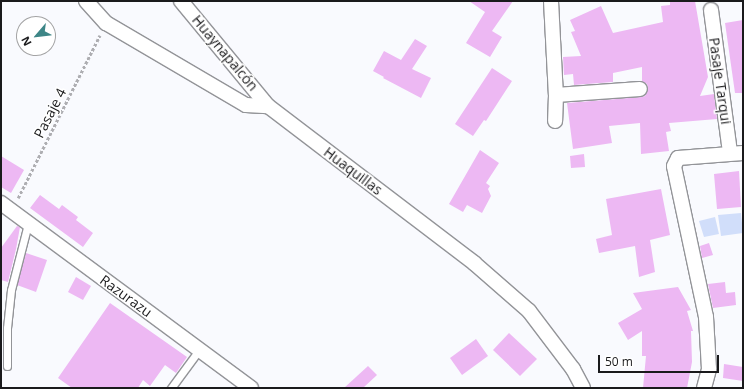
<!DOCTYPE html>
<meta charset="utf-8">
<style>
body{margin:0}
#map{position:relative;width:744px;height:389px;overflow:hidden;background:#f9fafe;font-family:"Open Sans",sans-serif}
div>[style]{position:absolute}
.green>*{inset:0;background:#d1defa}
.building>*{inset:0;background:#edb8f3}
.path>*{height:2.5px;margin-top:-1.25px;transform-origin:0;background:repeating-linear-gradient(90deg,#aeaeb2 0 3px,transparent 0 5px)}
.roads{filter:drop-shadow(1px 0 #939498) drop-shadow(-1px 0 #939498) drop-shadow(0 1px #939498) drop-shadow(0 -1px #939498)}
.service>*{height:7px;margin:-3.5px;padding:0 3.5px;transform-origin:3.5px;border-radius:3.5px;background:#fff}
.minor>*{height:14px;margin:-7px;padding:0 7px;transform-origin:7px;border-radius:7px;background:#fff}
span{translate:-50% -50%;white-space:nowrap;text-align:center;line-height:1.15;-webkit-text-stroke:3px #fff;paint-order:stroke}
.street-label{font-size:14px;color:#1a1a1c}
.frame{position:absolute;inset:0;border:2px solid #1a1a1c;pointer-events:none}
.north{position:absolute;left:16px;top:16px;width:40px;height:40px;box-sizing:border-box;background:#fff;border:1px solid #a3a3a4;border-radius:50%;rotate:242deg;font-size:11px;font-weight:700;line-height:16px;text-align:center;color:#1a1a1c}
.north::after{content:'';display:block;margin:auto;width:14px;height:18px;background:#3e8687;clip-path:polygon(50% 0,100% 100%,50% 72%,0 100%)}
.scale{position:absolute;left:598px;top:355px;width:121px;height:18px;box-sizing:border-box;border:2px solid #1a1a1c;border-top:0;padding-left:5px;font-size:12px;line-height:14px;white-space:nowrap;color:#1a1a1c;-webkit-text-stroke:3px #fff;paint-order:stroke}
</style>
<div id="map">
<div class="green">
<i style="clip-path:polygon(741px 213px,743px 233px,721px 236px,718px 215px)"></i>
<i style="clip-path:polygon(715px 217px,719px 234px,704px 237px,699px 221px)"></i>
</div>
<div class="building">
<i style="clip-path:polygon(469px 1px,513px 1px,492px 31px,502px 37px,490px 57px,466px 43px,485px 12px)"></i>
<i style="clip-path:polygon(670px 1px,695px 1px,708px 77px,700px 96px,714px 94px,717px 119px,669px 123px,671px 131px,666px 132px,669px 151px,641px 154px,640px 123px,609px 126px,612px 143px,573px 149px,567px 103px,641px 97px,645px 96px,648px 89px,647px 84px,642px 81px,642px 67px,613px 73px,613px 82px,574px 85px,573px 74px,564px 75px,563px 57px,581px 56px,571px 32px,575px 31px,570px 20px,601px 6px,613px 33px,663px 22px,661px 6px,670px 5px)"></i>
<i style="clip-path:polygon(743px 20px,743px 93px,735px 93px,725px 23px)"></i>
<i style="clip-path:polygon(415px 39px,427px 46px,412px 69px,431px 78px,421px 98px,383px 78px,384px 77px,373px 71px,384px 51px,401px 60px)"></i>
<i style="clip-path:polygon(492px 68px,512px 81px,486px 121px,484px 120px,473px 136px,455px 124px)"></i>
<i style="clip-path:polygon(480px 150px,499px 163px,486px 183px,490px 186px,488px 189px,491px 196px,482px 213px,467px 205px,463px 212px,449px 204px)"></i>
<i style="clip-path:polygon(584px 154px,585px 167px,571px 168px,570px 156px)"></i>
<i style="clip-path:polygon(1px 156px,24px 170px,11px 193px,1px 187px)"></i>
<i style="clip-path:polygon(739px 171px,741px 207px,717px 209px,714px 174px)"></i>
<i style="clip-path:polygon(661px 189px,670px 235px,650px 240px,655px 272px,639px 277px,635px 246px,599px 253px,596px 239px,612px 235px,606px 199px)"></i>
<i style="clip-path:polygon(40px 195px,59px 209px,62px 205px,78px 217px,76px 220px,93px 233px,83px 247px,30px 208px)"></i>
<i style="clip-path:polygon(17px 226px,20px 227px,16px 249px,8px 282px,1px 280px,1px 248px)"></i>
<i style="clip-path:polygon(709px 243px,713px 255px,702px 258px,700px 246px)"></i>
<i style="clip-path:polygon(26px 253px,47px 260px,36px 292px,17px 285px)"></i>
<i style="clip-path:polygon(76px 277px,91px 286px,83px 300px,68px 292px)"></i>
<i style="clip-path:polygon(725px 282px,726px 293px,735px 292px,736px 305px,713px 308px,708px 284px)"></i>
<i style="clip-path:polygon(678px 287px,691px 310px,687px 311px,693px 331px,691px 331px,692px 362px,687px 388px,643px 388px,646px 356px,642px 356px,642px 331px,628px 340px,618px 323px,642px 309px,633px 293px)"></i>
<i style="clip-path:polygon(110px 303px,187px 357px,176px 373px,165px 365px,150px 386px,143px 380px,138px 388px,72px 388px,58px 378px)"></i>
<i style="clip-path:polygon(509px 333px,537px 359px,520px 376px,493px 350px)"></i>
<i style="clip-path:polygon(476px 339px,488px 356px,462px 375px,450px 358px)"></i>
<i style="clip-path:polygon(724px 364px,743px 367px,743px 381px,723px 378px)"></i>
<i style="clip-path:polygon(368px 366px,377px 375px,363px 388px,344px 388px)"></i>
</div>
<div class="path">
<i style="left:18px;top:198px;width:182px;rotate:-63.3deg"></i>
</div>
<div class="roads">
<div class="service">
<i style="left:7px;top:366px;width:38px;rotate:-90deg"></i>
<i style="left:7px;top:328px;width:38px;rotate:-84deg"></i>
<i style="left:11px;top:290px;width:68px;rotate:-75.6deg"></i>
<i style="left:171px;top:388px;width:47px;rotate:-53.6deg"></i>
</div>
<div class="minor">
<i style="left:86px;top:1px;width:30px;rotate:48deg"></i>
<i style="left:106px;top:23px;width:162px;rotate:30.4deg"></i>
<i style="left:246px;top:105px;width:22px;rotate:3deg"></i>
<i style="left:268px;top:106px;width:259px;rotate:37.3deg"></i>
<i style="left:474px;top:263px;width:73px;rotate:41.1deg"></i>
<i style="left:529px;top:311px;width:73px;rotate:52.8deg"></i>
<i style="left:573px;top:369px;width:21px;rotate:62deg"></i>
<i style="left:181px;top:1px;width:136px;rotate:50.4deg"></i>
<i style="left:551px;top:1px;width:94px;rotate:87deg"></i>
<i style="left:556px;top:95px;width:26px;rotate:92deg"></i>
<i style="left:711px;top:10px;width:144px;rotate:82.4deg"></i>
<i style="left:556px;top:95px;width:84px;rotate:-4.1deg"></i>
<i style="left:1px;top:203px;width:311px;rotate:36.5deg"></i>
<i style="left:704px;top:388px;width:20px;rotate:-75deg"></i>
<i style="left:709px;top:369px;width:52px;rotate:-93.3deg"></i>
<i style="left:706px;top:317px;width:154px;rotate:-102deg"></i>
<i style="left:674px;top:166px;width:9px;rotate:-63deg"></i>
<i style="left:678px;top:158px;width:65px;rotate:-4.4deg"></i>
</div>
</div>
<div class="street-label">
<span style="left:225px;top:53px;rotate:50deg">Huaynapalcón</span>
<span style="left:720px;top:81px;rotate:82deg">Pasaje Tarqui</span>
<span style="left:50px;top:113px;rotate:-63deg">Pasaje 4</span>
<span style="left:353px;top:171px;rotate:37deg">Huaquillas</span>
<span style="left:126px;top:296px;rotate:36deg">Razurazu</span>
</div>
<div class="frame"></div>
<div class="north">N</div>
<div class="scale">50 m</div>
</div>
